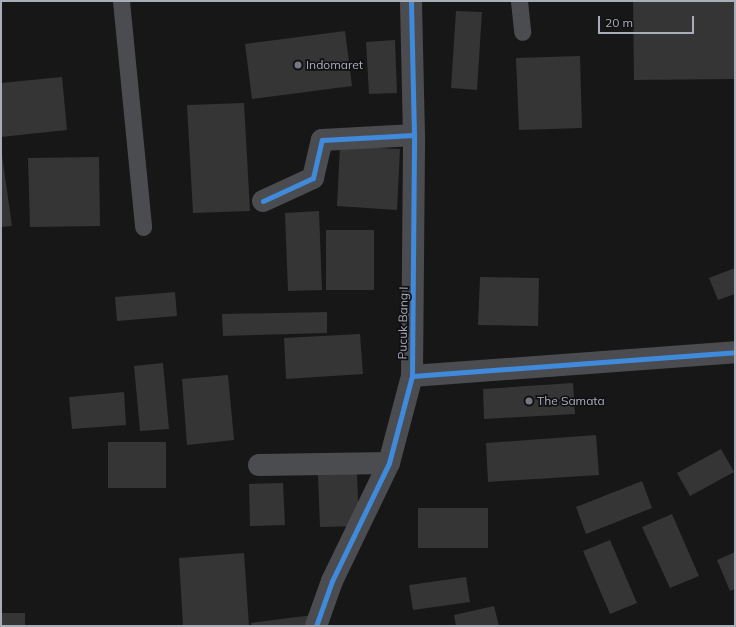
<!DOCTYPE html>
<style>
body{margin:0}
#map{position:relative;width:736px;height:627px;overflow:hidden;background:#171717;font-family:Mulish,sans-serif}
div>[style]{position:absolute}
.building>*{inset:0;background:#353536}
.lane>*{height:17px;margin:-8.5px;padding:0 8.5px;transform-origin:8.5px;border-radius:8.5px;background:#4b4c50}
.street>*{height:22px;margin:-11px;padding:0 11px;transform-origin:11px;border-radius:11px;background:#4b4c50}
.cycleway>*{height:5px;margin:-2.5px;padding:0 2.5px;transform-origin:2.5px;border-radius:2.5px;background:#408adc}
.dots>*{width:11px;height:11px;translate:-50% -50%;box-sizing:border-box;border:2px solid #111113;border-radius:50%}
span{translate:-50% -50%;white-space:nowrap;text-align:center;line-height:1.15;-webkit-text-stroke:3.5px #111113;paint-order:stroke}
.poi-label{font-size:12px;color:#a8adb8}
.left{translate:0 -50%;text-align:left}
.street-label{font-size:12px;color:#a8adb8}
.frame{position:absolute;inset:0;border:2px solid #a8adb8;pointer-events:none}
.scale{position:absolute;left:598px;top:16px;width:96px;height:18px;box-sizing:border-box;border:2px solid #a8adb8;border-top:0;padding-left:5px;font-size:12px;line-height:14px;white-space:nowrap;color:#a8adb8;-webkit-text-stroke:3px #111113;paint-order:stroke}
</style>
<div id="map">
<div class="building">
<i style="clip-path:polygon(633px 1px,735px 1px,735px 79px,634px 80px)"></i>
<i style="clip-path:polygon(456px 11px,482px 12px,477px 90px,451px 88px)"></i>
<i style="clip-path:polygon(345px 31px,352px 86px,252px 99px,245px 44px)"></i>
<i style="clip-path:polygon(395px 40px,397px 93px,369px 94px,366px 42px)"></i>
<i style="clip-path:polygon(580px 56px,582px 128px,519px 130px,516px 58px)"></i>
<i style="clip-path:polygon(62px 77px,67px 130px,1px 137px,1px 83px)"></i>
<i style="clip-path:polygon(244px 103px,250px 211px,193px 213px,187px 105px)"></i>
<i style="clip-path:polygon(340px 146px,400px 149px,397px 210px,337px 206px)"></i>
<i style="clip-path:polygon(1px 148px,12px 226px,1px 227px)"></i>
<i style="clip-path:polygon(99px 157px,100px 226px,30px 227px,28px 158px)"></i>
<i style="clip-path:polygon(319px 211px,322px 290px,288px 291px,285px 213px)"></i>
<i style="clip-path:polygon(326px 230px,374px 230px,374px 290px,326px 290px)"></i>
<i style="clip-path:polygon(735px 268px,735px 294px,718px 300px,709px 278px)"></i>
<i style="clip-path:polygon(480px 277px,539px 278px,538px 326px,478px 325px)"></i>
<i style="clip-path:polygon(175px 292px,177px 316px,117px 321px,115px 297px)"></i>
<i style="clip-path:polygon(327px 312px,327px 333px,223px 336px,222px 314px)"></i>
<i style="clip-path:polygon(360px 334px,363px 374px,286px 379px,284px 338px)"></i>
<i style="clip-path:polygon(163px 363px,169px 429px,140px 431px,134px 366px)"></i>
<i style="clip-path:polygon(228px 375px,234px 440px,187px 445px,182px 379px)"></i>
<i style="clip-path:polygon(573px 383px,575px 414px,484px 419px,483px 389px)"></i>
<i style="clip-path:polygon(124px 392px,126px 425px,72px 429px,69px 397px)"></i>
<i style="clip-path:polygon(596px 435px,599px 475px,488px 482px,486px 443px)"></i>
<i style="clip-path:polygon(108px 442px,166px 442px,166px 488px,108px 488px)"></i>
<i style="clip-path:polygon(721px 449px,734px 472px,690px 496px,677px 473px)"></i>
<i style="clip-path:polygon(357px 473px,359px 526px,320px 527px,318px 475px)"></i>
<i style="clip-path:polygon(642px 481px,652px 508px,586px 534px,576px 507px)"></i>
<i style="clip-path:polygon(283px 483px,285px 525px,250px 526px,249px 484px)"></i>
<i style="clip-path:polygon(418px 508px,488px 508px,488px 548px,418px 548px)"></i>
<i style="clip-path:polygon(672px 514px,699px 576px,670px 588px,642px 527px)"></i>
<i style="clip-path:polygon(610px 540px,637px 603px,610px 614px,583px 551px)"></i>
<i style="clip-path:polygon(735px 552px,735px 589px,730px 591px,717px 560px)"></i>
<i style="clip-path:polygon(244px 553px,249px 626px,183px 626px,179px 558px)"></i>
<i style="clip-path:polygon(466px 577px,470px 602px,413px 610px,409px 585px)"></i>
<i style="clip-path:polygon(494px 606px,499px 626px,456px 626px,454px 615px)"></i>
<i style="clip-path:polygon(1px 613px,25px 613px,25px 626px,1px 626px)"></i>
<i style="clip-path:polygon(313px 615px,315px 626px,252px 626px,251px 623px)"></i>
</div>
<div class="lane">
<i style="left:121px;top:1px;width:227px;rotate:84.4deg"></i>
<i style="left:519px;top:1px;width:31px;rotate:84deg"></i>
</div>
<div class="street">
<i style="left:263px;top:201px;width:55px;rotate:-24.7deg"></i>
<i style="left:313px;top:178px;width:39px;rotate:-77deg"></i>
<i style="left:322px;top:140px;width:92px;rotate:-3.1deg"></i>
<i style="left:412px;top:376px;width:324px;rotate:-4.2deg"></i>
<i style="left:259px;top:465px;width:130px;rotate:-0.9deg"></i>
<i style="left:316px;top:626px;width:48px;rotate:-70.4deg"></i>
<i style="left:332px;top:581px;width:131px;rotate:-64.2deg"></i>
<i style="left:389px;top:463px;width:90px;rotate:-75.2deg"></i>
<i style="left:412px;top:376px;width:241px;rotate:-89.5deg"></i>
<i style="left:414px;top:135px;width:134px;rotate:-91.3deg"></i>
</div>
<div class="cycleway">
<i style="left:263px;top:201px;width:55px;rotate:-24.7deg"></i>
<i style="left:313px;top:178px;width:39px;rotate:-77deg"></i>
<i style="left:322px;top:140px;width:92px;rotate:-3.1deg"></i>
<i style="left:412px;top:376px;width:324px;rotate:-4.2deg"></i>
<i style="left:316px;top:626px;width:48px;rotate:-70.4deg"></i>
<i style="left:332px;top:581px;width:131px;rotate:-64.2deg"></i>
<i style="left:389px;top:463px;width:90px;rotate:-75.2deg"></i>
<i style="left:412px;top:376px;width:241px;rotate:-89.5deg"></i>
<i style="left:414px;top:135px;width:134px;rotate:-91.3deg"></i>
</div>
<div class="dots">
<i style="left:298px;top:65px;background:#757880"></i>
<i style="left:529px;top:401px;background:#757880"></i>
</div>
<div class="poi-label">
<span class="left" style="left:306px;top:65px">Indomaret</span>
<span class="left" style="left:537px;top:401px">The Samata</span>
</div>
<div class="street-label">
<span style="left:403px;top:323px;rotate:-89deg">Pucuk Bang I</span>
</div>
<div class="frame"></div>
<div class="scale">20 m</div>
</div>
